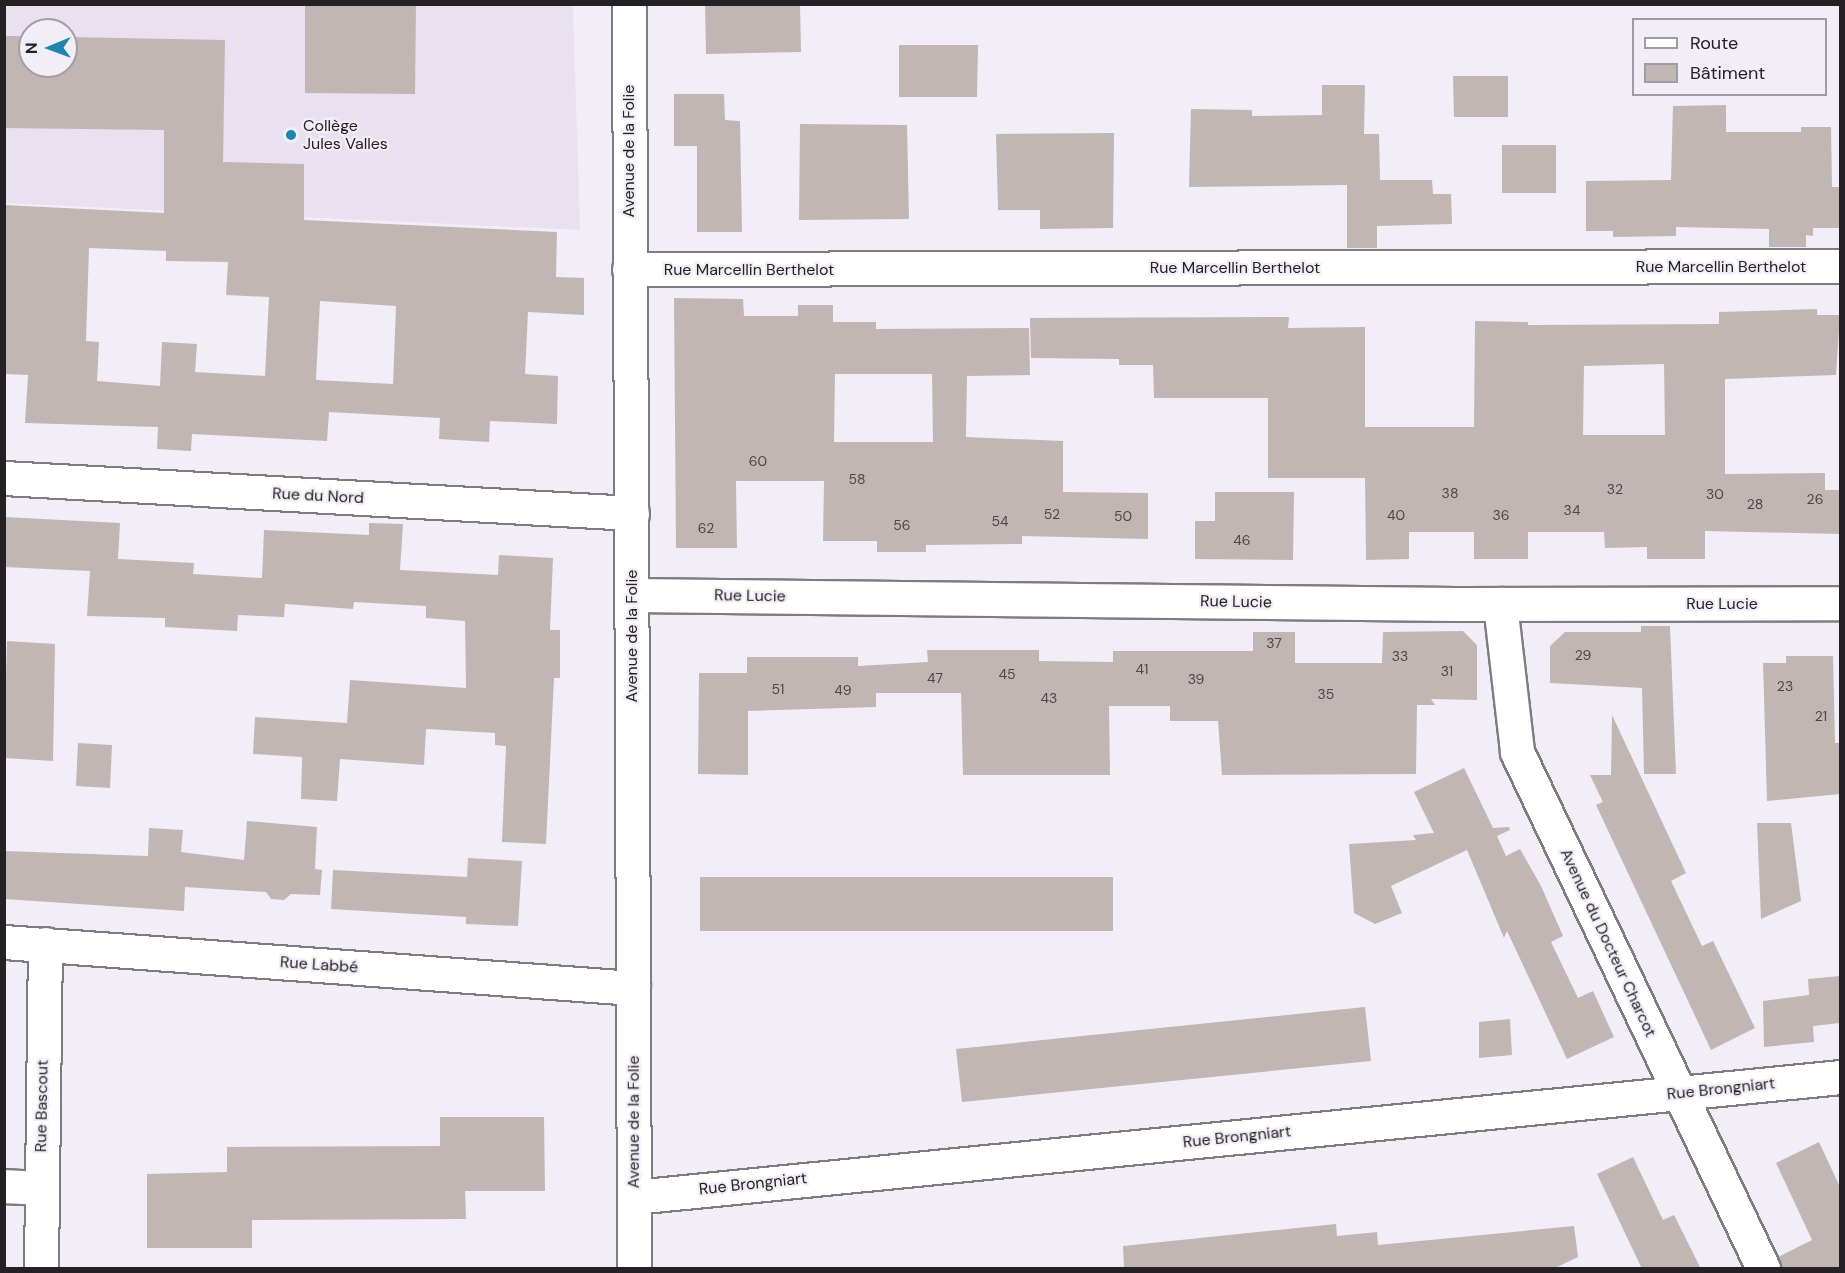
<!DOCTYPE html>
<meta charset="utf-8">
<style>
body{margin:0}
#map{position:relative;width:1845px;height:1273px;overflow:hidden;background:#f2eef7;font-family:"DM Sans",sans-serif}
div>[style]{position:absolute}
.built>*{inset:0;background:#e9e1f0}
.building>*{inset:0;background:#c1b6b4}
.roads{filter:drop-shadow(2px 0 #7f7b83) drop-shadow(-2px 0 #7f7b83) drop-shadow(0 2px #7f7b83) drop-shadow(0 -2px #7f7b83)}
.street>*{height:33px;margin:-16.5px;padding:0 16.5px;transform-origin:16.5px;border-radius:16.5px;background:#fff}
.dots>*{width:16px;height:16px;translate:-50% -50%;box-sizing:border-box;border:3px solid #f2eef7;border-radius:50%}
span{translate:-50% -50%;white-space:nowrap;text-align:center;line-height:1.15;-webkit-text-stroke:4.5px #f2eef7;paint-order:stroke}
.number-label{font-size:14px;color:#4a4648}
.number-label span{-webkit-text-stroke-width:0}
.poi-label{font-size:16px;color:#232124}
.left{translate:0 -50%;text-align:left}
.street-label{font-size:16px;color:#232124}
.frame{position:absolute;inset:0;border:6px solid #232124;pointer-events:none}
.legend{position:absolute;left:1632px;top:18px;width:195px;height:78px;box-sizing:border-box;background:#f2eef7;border:2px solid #9f9ca3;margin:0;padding:8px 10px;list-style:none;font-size:18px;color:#232124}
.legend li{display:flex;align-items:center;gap:12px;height:30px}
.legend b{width:30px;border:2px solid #9f9ca3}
.north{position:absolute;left:18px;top:18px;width:60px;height:60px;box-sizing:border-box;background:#f2eef7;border:2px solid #9f9ca3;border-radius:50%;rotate:269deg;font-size:16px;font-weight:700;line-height:24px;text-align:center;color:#232124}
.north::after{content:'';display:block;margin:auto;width:21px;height:27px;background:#1d85ae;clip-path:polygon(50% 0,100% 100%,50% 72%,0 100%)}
</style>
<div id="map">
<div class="built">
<i style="clip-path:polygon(evenodd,5px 5px,573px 5px,580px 230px,5px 203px,5px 5px,30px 30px,66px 30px,66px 66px,30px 66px,30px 30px)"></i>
</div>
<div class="building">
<i style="clip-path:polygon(305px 4px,416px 4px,415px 94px,305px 93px)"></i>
<i style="clip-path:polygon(705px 4px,800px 4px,801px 52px,706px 54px)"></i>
<i style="clip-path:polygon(evenodd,4px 36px,30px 36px,30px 66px,66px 66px,66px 37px,225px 40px,223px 162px,304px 164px,304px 220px,557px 232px,556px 277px,584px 278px,584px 315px,528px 312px,525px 374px,558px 376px,557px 424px,490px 421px,489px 442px,439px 439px,440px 418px,329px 412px,327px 441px,192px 434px,191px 451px,157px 449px,158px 427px,25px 423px,28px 375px,4px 374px,4px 205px,164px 213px,164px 130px,4px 128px,4px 36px,89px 248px,166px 251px,166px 261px,228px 262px,226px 295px,269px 297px,265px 376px,195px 372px,197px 344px,162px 342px,160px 386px,97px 381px,99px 342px,86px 341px,89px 248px,4px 36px,320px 301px,396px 306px,393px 384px,316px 380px,320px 301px)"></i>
<i style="clip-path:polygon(899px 45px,978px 45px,977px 97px,899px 97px)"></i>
<i style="clip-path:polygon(1453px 76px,1508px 76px,1508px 117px,1454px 117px)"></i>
<i style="clip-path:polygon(1322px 85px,1365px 85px,1364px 134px,1379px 134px,1380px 180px,1432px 180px,1433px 194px,1451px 194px,1452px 224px,1377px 226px,1377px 248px,1347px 248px,1347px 185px,1189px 187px,1191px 109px,1252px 110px,1252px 116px,1322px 115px)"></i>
<i style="clip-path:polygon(674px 94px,724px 94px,725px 120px,740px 121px,742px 232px,697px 232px,697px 146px,674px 146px)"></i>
<i style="clip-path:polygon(1726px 105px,1726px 132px,1801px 132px,1801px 127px,1831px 127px,1832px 187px,1840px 187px,1840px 228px,1813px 228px,1813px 236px,1806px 235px,1806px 247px,1769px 247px,1769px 229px,1676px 227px,1676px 236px,1613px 237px,1613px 231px,1586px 231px,1586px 181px,1671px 180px,1673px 106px)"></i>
<i style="clip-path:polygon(800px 124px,907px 125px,909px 219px,799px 220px)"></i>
<i style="clip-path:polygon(1114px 133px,1113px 228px,1040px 229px,1040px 210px,998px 210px,996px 134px)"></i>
<i style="clip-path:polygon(1502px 145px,1556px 145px,1556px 193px,1502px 193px)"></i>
<i style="clip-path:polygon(evenodd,674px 298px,743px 299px,744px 316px,798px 316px,798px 305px,833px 305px,833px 322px,876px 322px,876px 329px,1029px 328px,1030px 375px,967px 376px,966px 437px,1063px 441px,1063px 492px,1148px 493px,1148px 539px,1022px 536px,1022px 544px,926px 545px,926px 552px,877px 552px,877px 541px,823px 541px,824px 481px,736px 481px,737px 548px,676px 548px,674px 298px,835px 374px,932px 374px,933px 442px,834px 442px,835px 374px)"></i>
<i style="clip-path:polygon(evenodd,1817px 309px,1817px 315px,1840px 315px,1836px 375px,1725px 379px,1725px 474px,1825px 473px,1825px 490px,1840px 490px,1840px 534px,1705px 531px,1705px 559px,1647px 559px,1647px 547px,1605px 548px,1604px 532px,1528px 532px,1528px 559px,1474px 559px,1474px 532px,1409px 532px,1409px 559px,1366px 560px,1365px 478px,1268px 478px,1268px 398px,1154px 398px,1153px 365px,1119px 365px,1119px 359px,1031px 358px,1030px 318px,1289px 317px,1288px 328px,1365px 327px,1365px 427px,1474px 427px,1475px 321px,1528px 322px,1528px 325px,1719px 324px,1719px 312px,1817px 309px,1664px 364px,1665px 435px,1583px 435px,1584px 366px,1664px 364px)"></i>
<i style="clip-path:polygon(1215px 492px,1294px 492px,1293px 560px,1195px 559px,1195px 521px,1215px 521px)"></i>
<i style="clip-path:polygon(4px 517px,120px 523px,118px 559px,194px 563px,193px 574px,262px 578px,264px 530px,369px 535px,369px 523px,403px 524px,400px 570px,498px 575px,499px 555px,553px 558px,550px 630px,560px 630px,560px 678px,554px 678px,546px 844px,502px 842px,506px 746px,495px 745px,495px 733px,426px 729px,424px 765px,340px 759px,337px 801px,301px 799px,302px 757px,253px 754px,255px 717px,347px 723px,350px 680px,466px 688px,465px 621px,426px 618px,426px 606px,354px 602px,353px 609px,285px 604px,284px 617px,238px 615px,237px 631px,165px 627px,165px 618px,87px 616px,90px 571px,4px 567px)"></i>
<i style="clip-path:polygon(1641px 626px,1670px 626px,1676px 774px,1644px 774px,1642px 688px,1550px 683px,1550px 646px,1565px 632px,1641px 632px)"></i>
<i style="clip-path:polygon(1463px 631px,1477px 645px,1477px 700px,1431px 699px,1435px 705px,1417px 705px,1416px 774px,1222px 775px,1218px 721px,1170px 721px,1170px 706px,1109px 706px,1110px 775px,963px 775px,961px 693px,876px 693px,876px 707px,748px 711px,748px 775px,698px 774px,699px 673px,747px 673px,747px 657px,858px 657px,858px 666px,928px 662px,927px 650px,1039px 650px,1039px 661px,1113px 662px,1113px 651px,1253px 651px,1253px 632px,1295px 632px,1295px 663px,1382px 663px,1383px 632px)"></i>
<i style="clip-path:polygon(7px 641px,55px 644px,53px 761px,4px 758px)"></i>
<i style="clip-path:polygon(1786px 656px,1833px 656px,1835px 743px,1840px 743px,1840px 794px,1767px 801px,1763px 663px,1786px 663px)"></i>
<i style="clip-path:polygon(1612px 715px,1686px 873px,1671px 881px,1702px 946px,1713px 941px,1755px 1028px,1711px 1050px,1596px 805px,1603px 802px,1590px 775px,1611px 775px)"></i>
<i style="clip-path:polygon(78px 743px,112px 745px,110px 788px,76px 786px)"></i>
<i style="clip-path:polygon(1464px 768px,1493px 828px,1509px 827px,1510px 830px,1497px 836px,1506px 856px,1520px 849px,1541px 886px,1563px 936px,1551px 942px,1578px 998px,1593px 991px,1614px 1037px,1567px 1059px,1507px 931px,1504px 938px,1467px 850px,1391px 886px,1402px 913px,1375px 924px,1354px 913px,1349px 844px,1416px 840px,1413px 835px,1434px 833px,1414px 792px)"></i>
<i style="clip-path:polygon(247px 821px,317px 827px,315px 869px,322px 870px,320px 895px,291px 894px,284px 900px,271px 899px,266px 892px,185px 887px,184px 911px,4px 899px,4px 851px,148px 856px,149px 828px,183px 830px,181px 852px,244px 860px)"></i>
<i style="clip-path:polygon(1757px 823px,1791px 823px,1801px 901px,1761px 919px)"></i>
<i style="clip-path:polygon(468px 858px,522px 861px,518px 926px,466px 924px,466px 917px,331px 909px,333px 870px,467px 877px)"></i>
<i style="clip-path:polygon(700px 877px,1113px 877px,1113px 931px,700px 931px)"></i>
<i style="clip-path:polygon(1840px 976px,1840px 1023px,1813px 1026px,1814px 1042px,1764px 1047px,1763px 1001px,1809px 995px,1808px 979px)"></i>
<i style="clip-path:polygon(1365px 1007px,1371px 1061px,962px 1102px,956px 1049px)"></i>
<i style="clip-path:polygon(1510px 1019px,1512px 1055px,1479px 1058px,1479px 1022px)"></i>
<i style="clip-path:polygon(440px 1117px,544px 1117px,545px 1191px,465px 1191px,466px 1219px,252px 1220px,252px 1248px,147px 1248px,147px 1174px,227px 1172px,227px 1147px,440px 1146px)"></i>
<i style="clip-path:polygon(1819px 1142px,1840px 1187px,1840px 1269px,1782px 1269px,1778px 1257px,1812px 1240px,1776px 1163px)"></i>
<i style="clip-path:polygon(1633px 1157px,1663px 1220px,1674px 1215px,1701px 1269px,1642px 1269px,1597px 1174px)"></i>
<i style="clip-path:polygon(1336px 1224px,1337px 1236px,1377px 1232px,1378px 1245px,1574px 1226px,1578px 1257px,1553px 1269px,1124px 1269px,1123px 1246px)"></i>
</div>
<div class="roads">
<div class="street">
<i style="left:629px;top:4px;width:1264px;rotate:89.77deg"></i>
<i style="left:629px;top:269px;width:1211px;rotate:-0.14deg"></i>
<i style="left:4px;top:478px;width:629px;rotate:3.19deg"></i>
<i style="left:632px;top:595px;width:824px;rotate:0.63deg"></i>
<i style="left:1456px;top:604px;width:384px;rotate:-0.1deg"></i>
<i style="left:1500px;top:604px;width:149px;rotate:83.4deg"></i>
<i style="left:1517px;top:752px;width:572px;rotate:64.51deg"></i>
<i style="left:4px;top:942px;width:631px;rotate:4.18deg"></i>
<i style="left:4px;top:1186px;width:36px;rotate:3deg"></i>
<i style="left:634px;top:1197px;width:1212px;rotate:-5.68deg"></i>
<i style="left:41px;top:1268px;width:324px;rotate:-89.3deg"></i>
</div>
</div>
<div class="dots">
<i style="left:291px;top:135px;background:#1d85ae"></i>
</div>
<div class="number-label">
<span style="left:758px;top:461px">60</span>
<span style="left:857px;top:479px">58</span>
<span style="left:1615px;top:489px">32</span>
<span style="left:1450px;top:493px">38</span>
<span style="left:1715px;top:494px">30</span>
<span style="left:1815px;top:499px">26</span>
<span style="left:1755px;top:504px">28</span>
<span style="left:1572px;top:510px">34</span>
<span style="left:1052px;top:514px">52</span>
<span style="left:1396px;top:515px">40</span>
<span style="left:1501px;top:515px">36</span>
<span style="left:1123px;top:516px">50</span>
<span style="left:1000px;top:521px">54</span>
<span style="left:902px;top:525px">56</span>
<span style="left:706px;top:528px">62</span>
<span style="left:1242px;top:540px">46</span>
<span style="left:1274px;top:643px">37</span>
<span style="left:1583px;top:655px">29</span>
<span style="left:1400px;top:656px">33</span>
<span style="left:1142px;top:669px">41</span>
<span style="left:1447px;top:671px">31</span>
<span style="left:1007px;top:674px">45</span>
<span style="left:935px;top:678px">47</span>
<span style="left:1196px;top:679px">39</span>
<span style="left:1785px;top:686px">23</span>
<span style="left:778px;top:689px">51</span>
<span style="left:843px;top:690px">49</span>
<span style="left:1326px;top:694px">35</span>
<span style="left:1049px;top:698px">43</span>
<span style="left:1821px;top:716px">21</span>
</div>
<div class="poi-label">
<span class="left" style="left:303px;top:135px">Collège<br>Jules Valles</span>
</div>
<div class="street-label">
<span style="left:629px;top:151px;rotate:-90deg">Avenue de la Folie</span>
<span style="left:1721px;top:267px">Rue Marcellin Berthelot</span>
<span style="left:1235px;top:268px">Rue Marcellin Berthelot</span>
<span style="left:749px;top:270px">Rue Marcellin Berthelot</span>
<span style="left:318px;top:496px;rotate:3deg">Rue du Nord</span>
<span style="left:750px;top:596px;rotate:1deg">Rue Lucie</span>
<span style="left:1236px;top:602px;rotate:1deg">Rue Lucie</span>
<span style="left:1722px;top:604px">Rue Lucie</span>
<span style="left:632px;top:636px;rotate:-90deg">Avenue de la Folie</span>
<span style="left:1608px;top:943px;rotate:65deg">Avenue du Docteur Charcot</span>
<span style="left:319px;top:965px;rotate:4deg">Rue Labbé</span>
<span style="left:1721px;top:1089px;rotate:-6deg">Rue Brongniart</span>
<span style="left:42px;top:1106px;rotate:-89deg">Rue Bascout</span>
<span style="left:634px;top:1122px;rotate:-90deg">Avenue de la Folie</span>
<span style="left:1237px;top:1137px;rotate:-6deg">Rue Brongniart</span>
<span style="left:753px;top:1184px;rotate:-6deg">Rue Brongniart</span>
</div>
<div class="frame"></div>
<ul class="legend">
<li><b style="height:8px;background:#fff"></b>Route</li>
<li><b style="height:16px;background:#c1b6b4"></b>Bâtiment</li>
</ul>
<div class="north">N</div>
</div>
